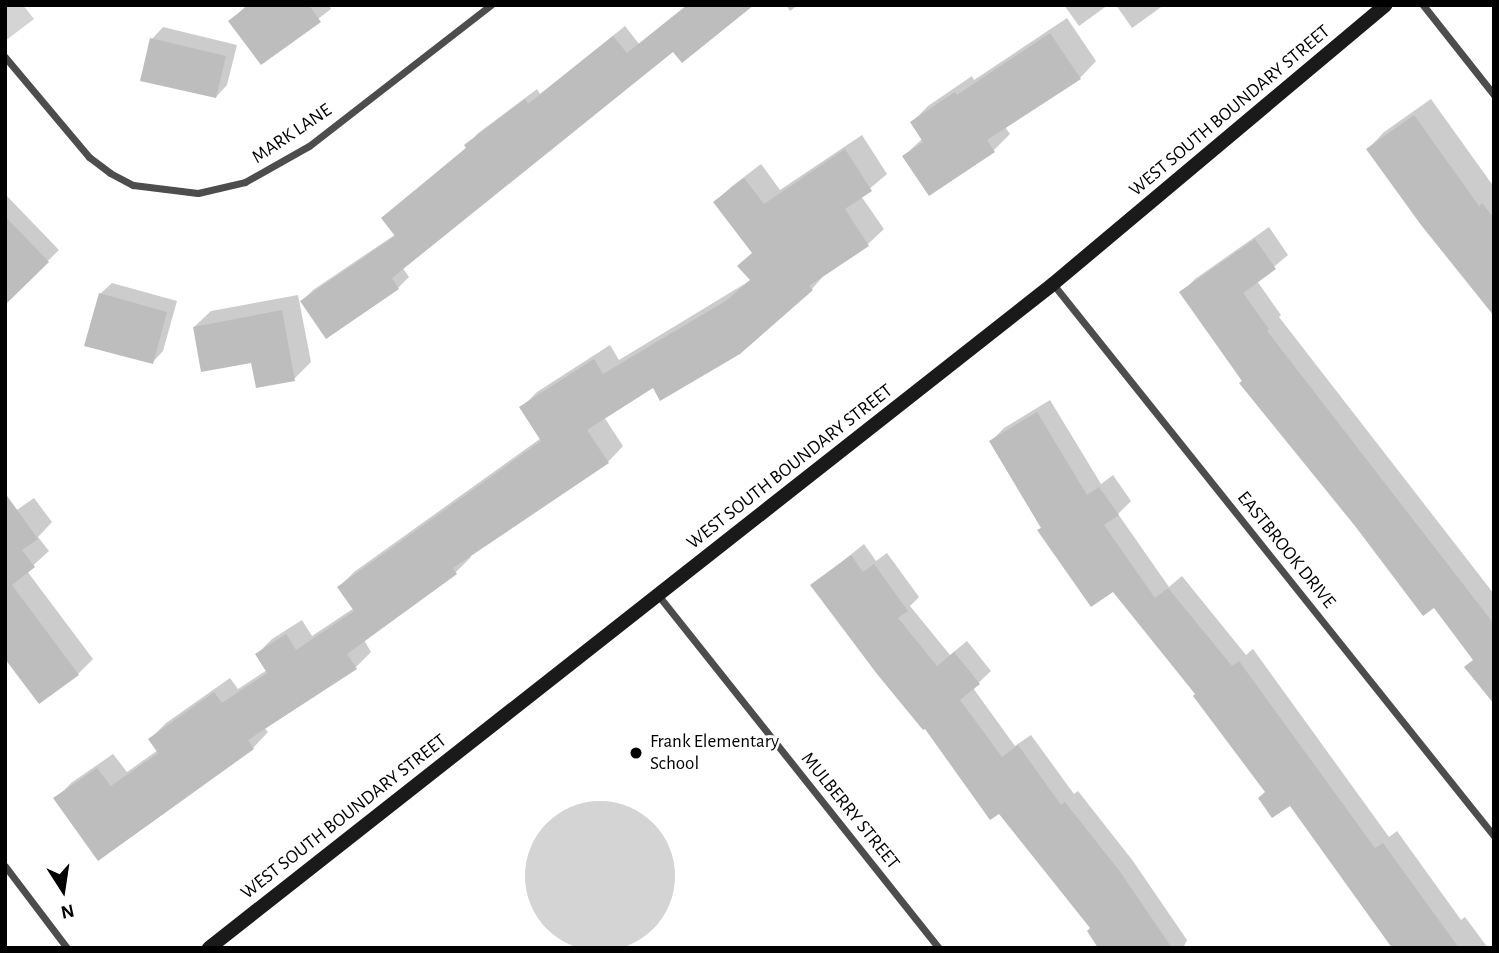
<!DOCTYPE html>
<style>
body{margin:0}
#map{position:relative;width:1499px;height:953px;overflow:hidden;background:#fff;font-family:"Alegreya Sans",sans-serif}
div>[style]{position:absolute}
.green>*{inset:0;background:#d4d4d4}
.round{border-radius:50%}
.shadow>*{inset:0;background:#0003}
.building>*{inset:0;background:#bdbdbd}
.street>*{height:7px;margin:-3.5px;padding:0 3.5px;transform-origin:3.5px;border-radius:3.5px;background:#4d4d4d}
.secondary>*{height:14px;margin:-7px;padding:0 7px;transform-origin:7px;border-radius:7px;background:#1a1a1a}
.dots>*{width:19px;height:19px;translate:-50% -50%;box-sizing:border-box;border:4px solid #fff;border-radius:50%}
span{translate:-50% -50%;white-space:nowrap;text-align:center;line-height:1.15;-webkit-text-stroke:5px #fff;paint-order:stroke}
.street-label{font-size:19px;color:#000}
.poi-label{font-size:19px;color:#000}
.left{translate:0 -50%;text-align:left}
.frame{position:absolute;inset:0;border:7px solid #000;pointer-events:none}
.north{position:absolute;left:28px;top:855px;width:70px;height:70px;-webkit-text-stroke:5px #fff;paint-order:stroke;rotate:168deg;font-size:19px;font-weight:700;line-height:28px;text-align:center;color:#000}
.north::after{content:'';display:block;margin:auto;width:24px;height:32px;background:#000;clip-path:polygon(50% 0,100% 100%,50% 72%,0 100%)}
</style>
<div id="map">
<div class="green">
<i style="clip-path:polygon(5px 5px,23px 5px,34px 19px,5px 41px)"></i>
<i class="round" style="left:525px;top:801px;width:150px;height:150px"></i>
</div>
<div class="shadow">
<i style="clip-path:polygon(247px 5px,329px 5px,331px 9px,261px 63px,230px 21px)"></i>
<i style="clip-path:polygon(786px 5px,798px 5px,790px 11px)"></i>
<i style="clip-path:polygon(1064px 5px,1108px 5px,1079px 26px)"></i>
<i style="clip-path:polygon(1116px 5px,1164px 5px,1132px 28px)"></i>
<i style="clip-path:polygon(1067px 18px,1096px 61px,1080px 78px,1005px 127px,1010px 134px,994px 150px,904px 156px,923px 138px,912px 122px,928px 106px,972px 76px,974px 80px)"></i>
<i style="clip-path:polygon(625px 26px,639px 44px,674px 50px,402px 267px,409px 277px,398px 288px,302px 301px,313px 290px,396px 234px,383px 218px,467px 147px,477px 134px,537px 89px,540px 94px)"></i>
<i style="clip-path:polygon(163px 27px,237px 45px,227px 85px,216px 97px,152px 39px)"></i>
<i style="clip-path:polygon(1431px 99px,1494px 187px,1494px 313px,1368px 149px,1384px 132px)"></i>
<i style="clip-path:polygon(862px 135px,887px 174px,861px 196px,884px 229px,868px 244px,826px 273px,812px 289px,604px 417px,623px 446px,608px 462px,470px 555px,471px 557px,456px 572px,364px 640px,371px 652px,356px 667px,264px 727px,268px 732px,253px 748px,98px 858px,56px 799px,71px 783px,113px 754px,127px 772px,158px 750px,150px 739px,166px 723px,230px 678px,238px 689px,267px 670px,257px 654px,272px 639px,302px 620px,312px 636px,354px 608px,339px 587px,354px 572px,541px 438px,522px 407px,537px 392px,610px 345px,619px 360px,751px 280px,753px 253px,715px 202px,731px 187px,761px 164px,780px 190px)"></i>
<i style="clip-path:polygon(5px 194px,59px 250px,13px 295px,5px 286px)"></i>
<i style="clip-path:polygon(1269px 227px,1288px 255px,1257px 281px,1281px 315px,1279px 317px,1494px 594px,1494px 696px,1475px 659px,1434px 606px,1244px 381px,1182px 292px,1195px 279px)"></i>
<i style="clip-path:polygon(112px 283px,177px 301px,163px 351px,152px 363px,100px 294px)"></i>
<i style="clip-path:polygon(298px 295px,311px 362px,294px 379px,253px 361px,194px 327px,211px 311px)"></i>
<i style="clip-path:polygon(1050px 400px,1101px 484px,1113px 475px,1131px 501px,1118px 514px,1169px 587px,1182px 576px,1246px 655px,1253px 649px,1389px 837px,1397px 831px,1461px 920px,1465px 917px,1488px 948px,1402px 948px,1290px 803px,1266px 791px,1197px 694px,1113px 589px,1043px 527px,991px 441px,1004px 428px)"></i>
<i style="clip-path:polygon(34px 498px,52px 522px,38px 537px,49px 551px,27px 571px,93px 659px,78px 674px,5px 656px,14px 512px)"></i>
<i style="clip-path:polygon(864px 544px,876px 561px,887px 553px,919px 597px,910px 606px,950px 655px,967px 641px,991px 671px,973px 688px,1015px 746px,1031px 735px,1074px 794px,1078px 791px,1133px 861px,1187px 940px,1183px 948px,1101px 948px,1092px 928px,1000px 811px,925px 726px,813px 585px)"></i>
</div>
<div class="building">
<i style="clip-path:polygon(249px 5px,309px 5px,321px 22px,261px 65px,228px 21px)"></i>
<i style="clip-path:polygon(687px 5px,754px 5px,682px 63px,673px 52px,392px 278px,399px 289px,326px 339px,300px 301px,395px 236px,381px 218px,466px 148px,464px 145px,525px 99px,528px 104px,613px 36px,627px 53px)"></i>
<i style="clip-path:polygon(1050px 33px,1081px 79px,987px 140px,995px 152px,929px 196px,902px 156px,923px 142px,910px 122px,955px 92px,957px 95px)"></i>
<i style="clip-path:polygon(150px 38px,226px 56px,216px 98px,140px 81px)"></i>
<i style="clip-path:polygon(1414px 115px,1479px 206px,1482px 203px,1494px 218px,1494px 316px,1421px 225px,1366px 149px)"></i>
<i style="clip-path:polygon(845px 149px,872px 191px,845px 209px,869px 246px,809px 286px,813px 290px,740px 354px,660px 401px,653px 388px,587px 430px,609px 463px,453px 568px,457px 574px,347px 654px,357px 669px,248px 740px,254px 749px,98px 861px,53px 798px,97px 768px,111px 786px,158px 753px,148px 739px,214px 692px,222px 703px,267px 673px,255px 654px,286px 634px,296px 650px,354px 611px,337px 587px,541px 441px,519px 407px,594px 359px,603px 374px,727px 300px,750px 280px,737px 266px,752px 253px,713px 202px,744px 178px,764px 204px)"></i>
<i style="clip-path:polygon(5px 216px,49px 262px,5px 305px)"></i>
<i style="clip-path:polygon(1255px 239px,1276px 269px,1243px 293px,1269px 329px,1267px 331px,1494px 624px,1494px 704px,1464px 667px,1473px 660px,1434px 608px,1423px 616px,1355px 526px,1239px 383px,1242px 381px,1179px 292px)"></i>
<i style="clip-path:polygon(99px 293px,167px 312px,153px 364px,84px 346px)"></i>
<i style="clip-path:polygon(282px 310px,295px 381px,256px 388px,251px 363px,201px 372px,193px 327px)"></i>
<i style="clip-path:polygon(1037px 412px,1087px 495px,1099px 487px,1119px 515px,1104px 525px,1155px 598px,1168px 588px,1232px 666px,1239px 661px,1375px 848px,1383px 843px,1459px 948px,1392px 948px,1290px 806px,1272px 818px,1258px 798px,1265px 792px,1193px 696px,1195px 694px,1113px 592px,1091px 607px,1037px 530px,1041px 528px,989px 441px)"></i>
<i style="clip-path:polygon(5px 493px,38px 539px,22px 550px,35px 567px,12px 585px,79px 675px,39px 704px,5px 659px)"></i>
<i style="clip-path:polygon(851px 555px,863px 572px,874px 564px,908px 611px,898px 618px,937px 666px,954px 652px,980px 684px,960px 700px,1002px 757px,1018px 745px,1061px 805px,1065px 802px,1121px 873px,1172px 948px,1098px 948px,1087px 931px,1090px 928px,999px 814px,990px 820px,925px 729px,923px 730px,877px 674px,810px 585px)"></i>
</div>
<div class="street">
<i style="left:1423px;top:5px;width:115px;rotate:51.7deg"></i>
<i style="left:5px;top:57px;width:131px;rotate:50deg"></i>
<i style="left:89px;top:157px;width:26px;rotate:37deg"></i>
<i style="left:110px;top:173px;width:26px;rotate:28deg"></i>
<i style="left:133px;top:185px;width:65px;rotate:7deg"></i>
<i style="left:198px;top:193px;width:48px;rotate:-13.2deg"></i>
<i style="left:245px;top:182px;width:73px;rotate:-29.4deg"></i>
<i style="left:309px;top:146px;width:230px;rotate:-37.8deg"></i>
<i style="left:1053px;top:284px;width:707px;rotate:51.38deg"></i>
<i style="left:658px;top:595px;width:451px;rotate:51.5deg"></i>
<i style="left:5px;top:866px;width:103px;rotate:52.9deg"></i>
</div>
<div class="secondary">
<i style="left:209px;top:948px;width:1074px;rotate:-38.19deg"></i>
<i style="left:1053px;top:284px;width:434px;rotate:-40deg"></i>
</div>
<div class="dots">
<i style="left:636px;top:753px;background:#000"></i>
</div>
<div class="street-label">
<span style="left:1230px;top:111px;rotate:-40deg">WEST SOUTH BOUNDARY STREET</span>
<span style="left:292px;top:134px;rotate:-34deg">MARK LANE</span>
<span style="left:790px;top:467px;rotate:-38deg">WEST SOUTH BOUNDARY STREET</span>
<span style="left:1286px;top:550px;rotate:51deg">EASTBROOK DRIVE</span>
<span style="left:850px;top:811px;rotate:51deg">MULBERRY STREET</span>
<span style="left:344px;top:817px;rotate:-38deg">WEST SOUTH BOUNDARY STREET</span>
</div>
<div class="poi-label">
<span class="left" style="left:650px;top:753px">Frank Elementary<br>School</span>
</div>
<div class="frame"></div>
<div class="north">N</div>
</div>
